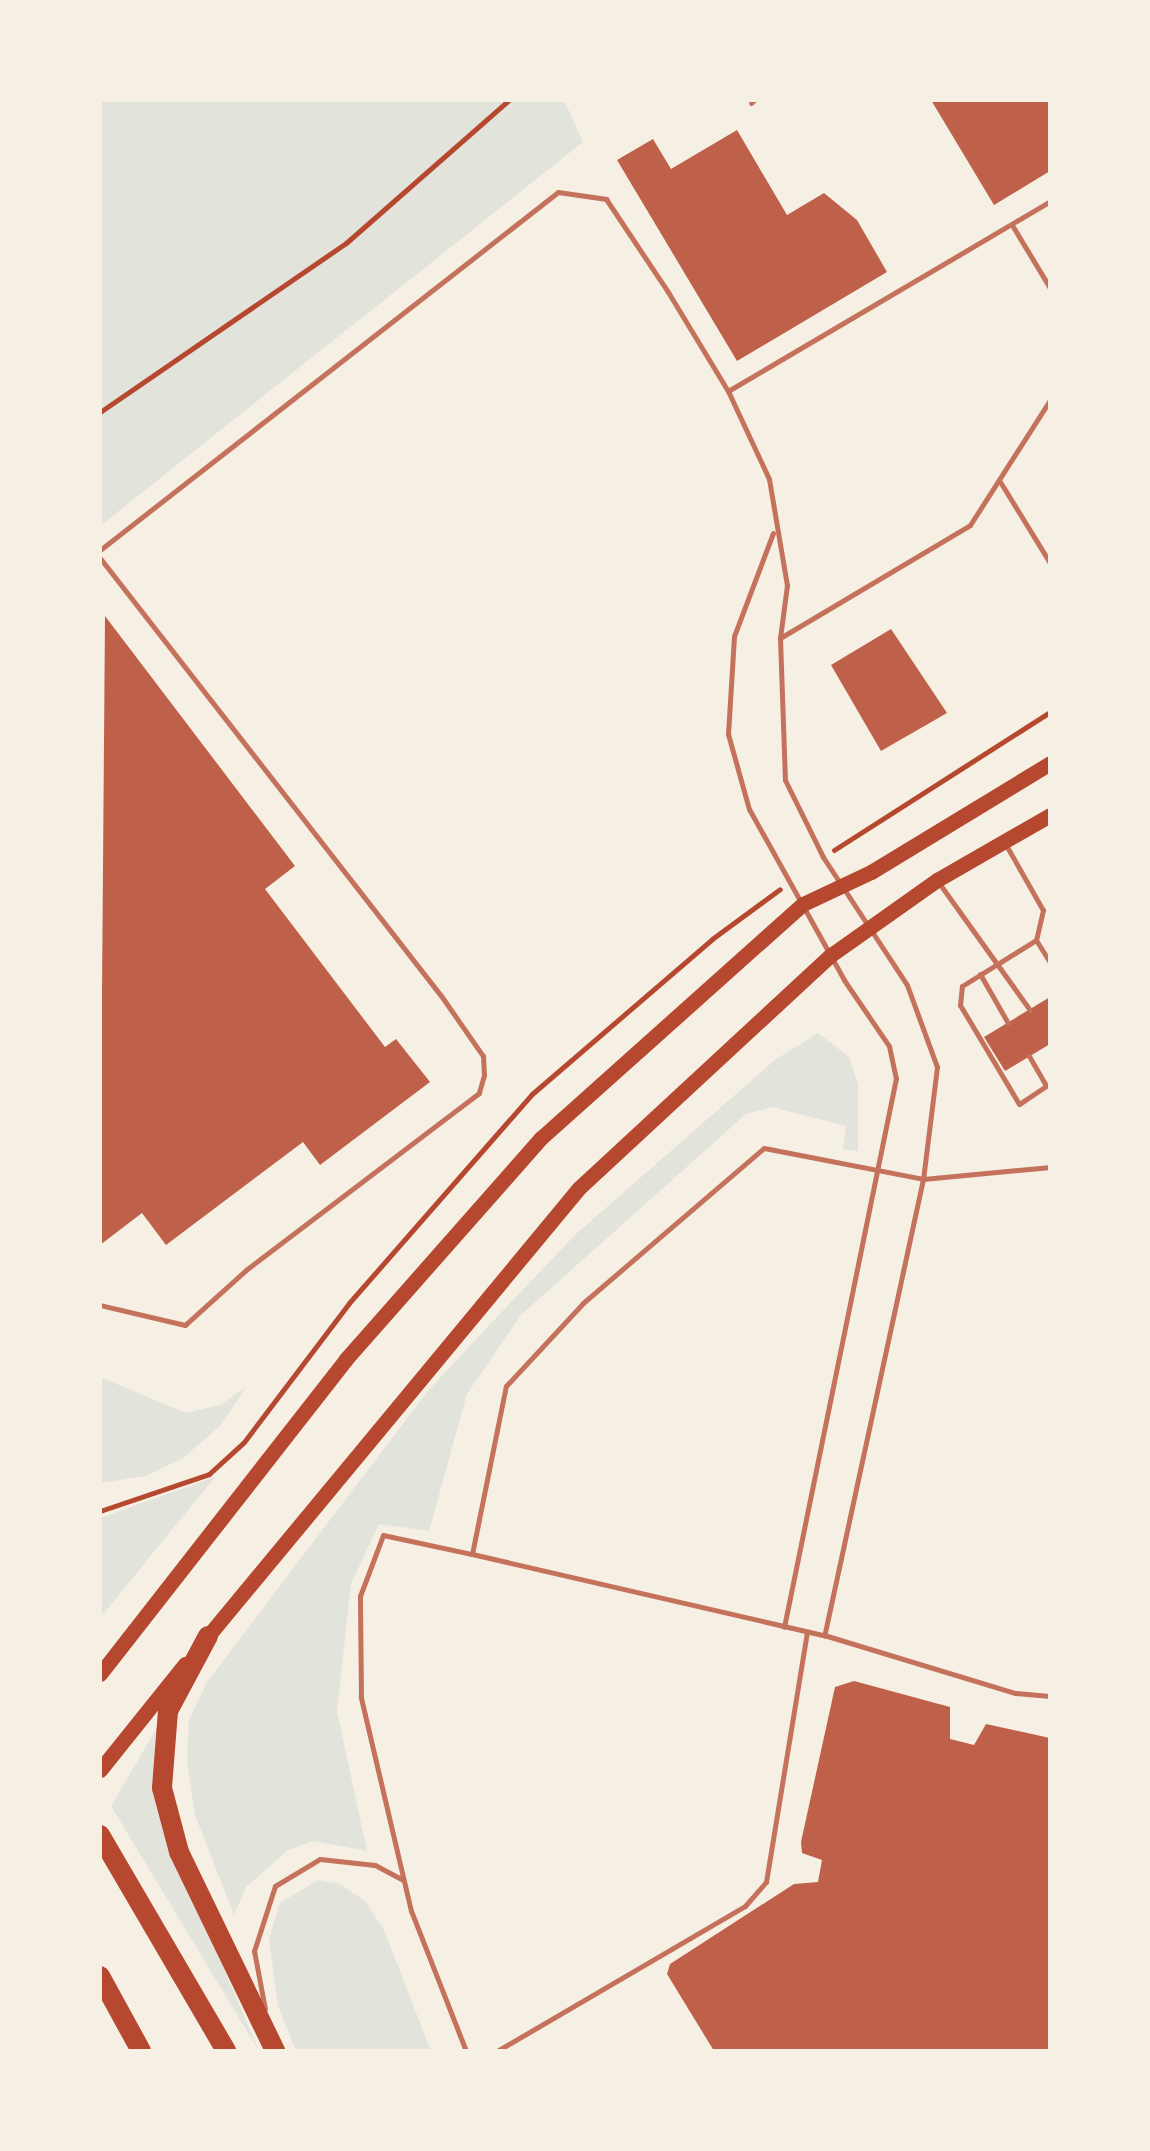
<!DOCTYPE html>
<style>
body{margin:0}
#map{position:relative;width:1150px;height:2151px;overflow:hidden;background:#f6efe4;font-family:Commissioner,sans-serif}
div>[style]{position:absolute}
.green>*{inset:0;background:#e2e4dc}
.building>*{inset:0;background:#bf614a}
.path>*{height:5px;margin:-2.5px;padding:0 2.5px;transform-origin:2.5px;border-radius:2.5px;background:#b5482f}
.service>*{height:5px;margin:-2.5px;padding:0 2.5px;transform-origin:2.5px;border-radius:2.5px;background:#c5725c}
.secondary>*{height:15px;margin:-7.5px;padding:0 7.5px;transform-origin:7.5px;border-radius:7.5px;background:#b5482f}
.motorway>*{height:20px;margin:-10px;padding:0 10px;transform-origin:10px;border-radius:10px;background:#b5482f}
span{translate:-50% -50%;white-space:nowrap;text-align:center;line-height:1.15;-webkit-text-stroke:10px #f6efe4;paint-order:stroke}
.frame{position:absolute;inset:0;border:102px solid #f6efe4;pointer-events:none}
</style>
<div id="map">
<div class="green">
<i style="clip-path:polygon(100px 100px,564px 100px,583px 142px,100px 526px)"></i>
<i style="clip-path:polygon(818px 1033px,849px 1057px,858px 1084px,858px 1151px,843px 1149px,846px 1126px,772px 1107px,746px 1114px,521px 1315px,467px 1394px,429px 1531px,379px 1524px,351px 1584px,337px 1711px,367px 1851px,313px 1841px,288px 1850px,246px 1887px,234px 1915px,195px 1815px,187px 1761px,189px 1720px,207px 1682px,427px 1392px,494px 1320px,576px 1234px,775px 1060px)"></i>
<i style="clip-path:polygon(100px 1377px,186px 1413px,220px 1405px,246px 1387px,221px 1425px,183px 1458px,146px 1476px,100px 1483px)"></i>
<i style="clip-path:polygon(215px 1477px,100px 1618px,100px 1518px)"></i>
<i style="clip-path:polygon(164px 1716px,159px 1749px,202px 1918px,259px 2051px,111px 1806px)"></i>
<i style="clip-path:polygon(318px 1880px,340px 1884px,365px 1901px,384px 1930px,431px 2051px,296px 2051px,278px 2006px,269px 1939px,280px 1903px)"></i>
</div>
<div class="building">
<i style="clip-path:polygon(931px 100px,1050px 100px,1050px 171px,994px 205px)"></i>
<i style="clip-path:polygon(737px 130px,787px 215px,824px 193px,857px 220px,887px 272px,737px 361px,617px 160px,653px 139px,671px 169px)"></i>
<i style="clip-path:polygon(105px 616px,295px 866px,265px 889px,385px 1047px,396px 1039px,430px 1082px,320px 1165px,303px 1142px,166px 1245px,142px 1213px,100px 1245px)"></i>
<i style="clip-path:polygon(891px 629px,947px 713px,881px 751px,831px 665px)"></i>
<i style="clip-path:polygon(1050px 997px,1050px 1044px,1005px 1071px,984px 1037px)"></i>
<i style="clip-path:polygon(854px 1681px,950px 1707px,950px 1739px,974px 1745px,986px 1724px,1050px 1738px,1050px 2051px,714px 2051px,667px 1974px,670px 1964px,794px 1884px,818px 1882px,822px 1860px,802px 1853px,801px 1842px,835px 1687px)"></i>
</div>
<div class="path">
<i style="left:100px;top:412px;width:298px;rotate:-34.5deg"></i>
<i style="left:346px;top:243px;width:217px;rotate:-41.3deg"></i>
<i style="left:834px;top:850px;width:256px;rotate:-32.6deg"></i>
<i style="left:100px;top:1511px;width:115px;rotate:-18.7deg"></i>
<i style="left:209px;top:1474px;width:47px;rotate:-42.4deg"></i>
<i style="left:244px;top:1442px;width:174px;rotate:-52.9deg"></i>
<i style="left:349px;top:1303px;width:278px;rotate:-48.8deg"></i>
<i style="left:532px;top:1094px;width:238px;rotate:-40.7deg"></i>
<i style="left:712px;top:939px;width:84px;rotate:-36.3deg"></i>
</div>
<div class="service">
<i style="left:751px;top:103px;width:4px;rotate:-45deg"></i>
<i style="left:1012px;top:225px;width:74px;rotate:58.9deg"></i>
<i style="left:728px;top:391px;width:374px;rotate:-30.5deg"></i>
<i style="left:999px;top:480px;width:97px;rotate:58.4deg"></i>
<i style="left:773px;top:533px;width:110px;rotate:110.7deg"></i>
<i style="left:734px;top:636px;width:98px;rotate:93.5deg"></i>
<i style="left:728px;top:734px;width:78px;rotate:74.4deg"></i>
<i style="left:749px;top:809px;width:196px;rotate:60.9deg"></i>
<i style="left:844px;top:980px;width:80px;rotate:55.7deg"></i>
<i style="left:889px;top:1046px;width:33px;rotate:78deg"></i>
<i style="left:896px;top:1078px;width:560px;rotate:101.53deg"></i>
<i style="left:100px;top:550px;width:581px;rotate:-38.01deg"></i>
<i style="left:558px;top:192px;width:49px;rotate:8.3deg"></i>
<i style="left:606px;top:199px;width:112px;rotate:56.3deg"></i>
<i style="left:668px;top:292px;width:116px;rotate:58.8deg"></i>
<i style="left:728px;top:391px;width:97px;rotate:65deg"></i>
<i style="left:769px;top:479px;width:108px;rotate:80.4deg"></i>
<i style="left:787px;top:585px;width:53px;rotate:97.5deg"></i>
<i style="left:780px;top:638px;width:142px;rotate:88deg"></i>
<i style="left:785px;top:780px;width:86px;rotate:63.7deg"></i>
<i style="left:823px;top:857px;width:153px;rotate:56.7deg"></i>
<i style="left:907px;top:985px;width:87px;rotate:69.9deg"></i>
<i style="left:937px;top:1067px;width:113px;rotate:97.1deg"></i>
<i style="left:923px;top:1179px;width:467px;rotate:102.2deg"></i>
<i style="left:100px;top:558px;width:556px;rotate:52.08deg"></i>
<i style="left:442px;top:997px;width:72px;rotate:55.2deg"></i>
<i style="left:483px;top:1056px;width:19px;rotate:87deg"></i>
<i style="left:484px;top:1075px;width:19px;rotate:106deg"></i>
<i style="left:479px;top:1093px;width:293px;rotate:142.8deg"></i>
<i style="left:246px;top:1270px;width:82px;rotate:138deg"></i>
<i style="left:185px;top:1325px;width:87px;rotate:-166.8deg"></i>
<i style="left:780px;top:638px;width:221px;rotate:-30.7deg"></i>
<i style="left:970px;top:525px;width:148px;rotate:-57.4deg"></i>
<i style="left:1006px;top:845px;width:75px;rotate:60.4deg"></i>
<i style="left:1043px;top:910px;width:31px;rotate:103deg"></i>
<i style="left:1036px;top:940px;width:26px;rotate:58deg"></i>
<i style="left:939px;top:883px;width:156px;rotate:54.4deg"></i>
<i style="left:980px;top:974px;width:56px;rotate:60.3deg"></i>
<i style="left:1029px;top:1056px;width:34px;rotate:60deg"></i>
<i style="left:1046px;top:1086px;width:32px;rotate:146deg"></i>
<i style="left:1019px;top:1104px;width:115px;rotate:-120.8deg"></i>
<i style="left:960px;top:1005px;width:19px;rotate:-84deg"></i>
<i style="left:962px;top:986px;width:87px;rotate:-31.9deg"></i>
<i style="left:1050px;top:1084px;width:25px;rotate:90deg"></i>
<i style="left:472px;top:1554px;width:361px;rotate:13deg"></i>
<i style="left:824px;top:1635px;width:200px;rotate:16.9deg"></i>
<i style="left:1015px;top:1693px;width:35px;rotate:5deg"></i>
<i style="left:265px;top:2009px;width:59px;rotate:-100.7deg"></i>
<i style="left:254px;top:1951px;width:68px;rotate:-72.1deg"></i>
<i style="left:275px;top:1886px;width:52px;rotate:-31deg"></i>
<i style="left:320px;top:1859px;width:55px;rotate:6.2deg"></i>
<i style="left:375px;top:1865px;width:32px;rotate:28deg"></i>
<i style="left:466px;top:2051px;width:150px;rotate:-111.4deg"></i>
<i style="left:411px;top:1911px;width:220px;rotate:-103.2deg"></i>
<i style="left:361px;top:1697px;width:101px;rotate:-90.6deg"></i>
<i style="left:360px;top:1596px;width:65px;rotate:-69.3deg"></i>
<i style="left:383px;top:1535px;width:91px;rotate:12.1deg"></i>
<i style="left:472px;top:1554px;width:171px;rotate:-78.6deg"></i>
<i style="left:506px;top:1386px;width:113px;rotate:-47.1deg"></i>
<i style="left:583px;top:1303px;width:238px;rotate:-40.6deg"></i>
<i style="left:764px;top:1148px;width:162px;rotate:11deg"></i>
<i style="left:923px;top:1179px;width:128px;rotate:-5.4deg"></i>
<i style="left:497px;top:2051px;width:287px;rotate:-30.3deg"></i>
<i style="left:745px;top:1906px;width:32px;rotate:-49deg"></i>
<i style="left:766px;top:1882px;width:253px;rotate:-80.7deg"></i>
</div>
<div class="secondary">
<i style="left:203px;top:1642px;width:589px;rotate:-50.37deg"></i>
<i style="left:579px;top:1188px;width:343px;rotate:-42.8deg"></i>
<i style="left:831px;top:955px;width:130px;rotate:-35.3deg"></i>
<i style="left:937px;top:880px;width:130px;rotate:-29.9deg"></i>
<i style="left:100px;top:1674px;width:400px;rotate:-52deg"></i>
<i style="left:346px;top:1359px;width:295px;rotate:-48.6deg"></i>
<i style="left:541px;top:1138px;width:351px;rotate:-41.8deg"></i>
<i style="left:803px;top:904px;width:75px;rotate:-25.2deg"></i>
<i style="left:871px;top:872px;width:210px;rotate:-31.3deg"></i>
<i style="left:100px;top:1770px;width:136px;rotate:-51.3deg"></i>
</div>
<div class="motorway">
<i style="left:208px;top:1636px;width:85px;rotate:118.1deg"></i>
<i style="left:168px;top:1711px;width:77px;rotate:94.5deg"></i>
<i style="left:162px;top:1788px;width:66px;rotate:75.1deg"></i>
<i style="left:179px;top:1852px;width:221px;rotate:64.2deg"></i>
<i style="left:100px;top:1835px;width:250px;rotate:59.7deg"></i>
<i style="left:100px;top:1976px;width:85px;rotate:61.3deg"></i>
</div>
<div class="frame"></div>
</div>
